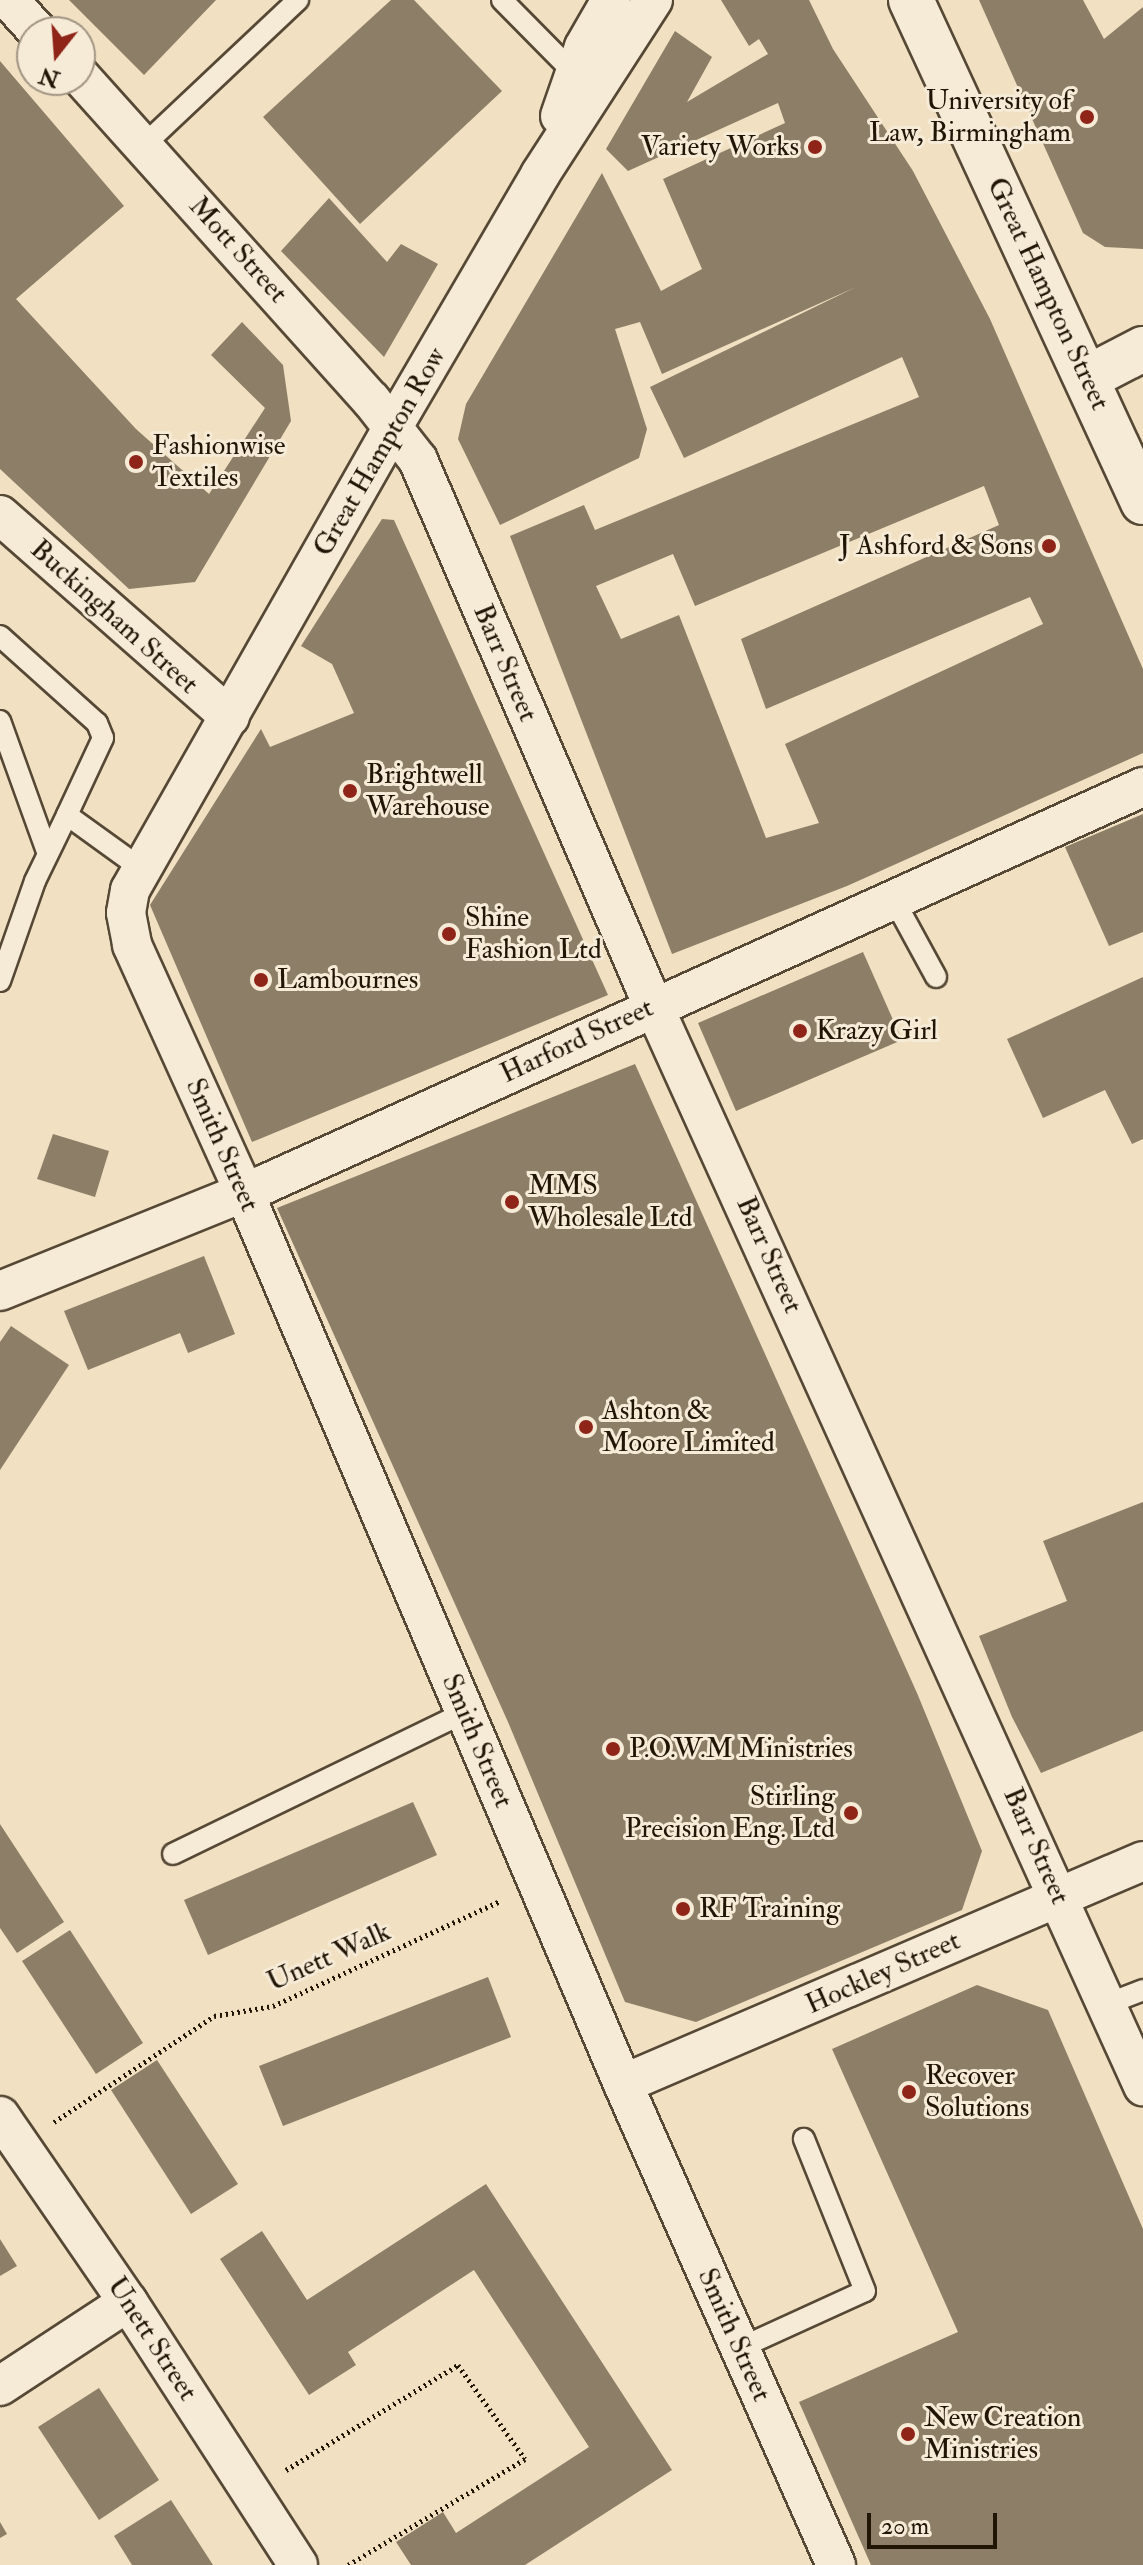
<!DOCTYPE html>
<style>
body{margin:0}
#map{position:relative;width:1143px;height:2565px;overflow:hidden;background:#f1e0c1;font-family:"IM FELL Double Pica",serif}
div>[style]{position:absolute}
.building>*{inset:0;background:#8d7f67}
.path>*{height:5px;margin-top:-2.5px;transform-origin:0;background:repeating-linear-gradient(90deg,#211506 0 2px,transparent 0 6px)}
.roads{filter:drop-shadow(2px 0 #554835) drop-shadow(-2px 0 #554835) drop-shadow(0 2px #554835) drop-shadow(0 -2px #554835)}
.service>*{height:20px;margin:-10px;padding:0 10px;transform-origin:10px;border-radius:10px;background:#f6ebd7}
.minor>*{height:38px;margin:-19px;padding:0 19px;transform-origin:19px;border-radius:19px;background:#f6ebd7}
.tertiary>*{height:44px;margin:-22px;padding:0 22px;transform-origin:22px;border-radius:22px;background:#f6ebd7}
.secondary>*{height:44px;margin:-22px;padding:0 22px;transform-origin:22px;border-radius:22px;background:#f6ebd7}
.dots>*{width:22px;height:22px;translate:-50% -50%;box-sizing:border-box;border:4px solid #f6ebd7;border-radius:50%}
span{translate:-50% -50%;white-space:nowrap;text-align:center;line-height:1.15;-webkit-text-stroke:6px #f6ebd7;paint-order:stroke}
.poi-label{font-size:28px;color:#211506}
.right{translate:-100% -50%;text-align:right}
.left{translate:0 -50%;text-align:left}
.street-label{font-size:28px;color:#211506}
.north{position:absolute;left:16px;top:16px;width:80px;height:80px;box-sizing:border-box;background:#f6ebd7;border:2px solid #a19583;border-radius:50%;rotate:197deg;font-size:22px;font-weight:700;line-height:32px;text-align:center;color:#211506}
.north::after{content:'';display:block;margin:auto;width:28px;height:36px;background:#8f2418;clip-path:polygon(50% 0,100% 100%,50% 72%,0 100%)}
.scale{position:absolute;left:867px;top:2513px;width:130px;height:36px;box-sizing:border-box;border:4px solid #211506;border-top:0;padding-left:10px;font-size:24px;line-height:28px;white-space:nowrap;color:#211506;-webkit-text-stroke:6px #f6ebd7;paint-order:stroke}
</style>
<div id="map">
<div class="building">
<i style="clip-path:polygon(69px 0,216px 0,144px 75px)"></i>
<i style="clip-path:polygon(391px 0,414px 0,502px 91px,360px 224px,263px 117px)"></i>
<i style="clip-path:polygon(evenodd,721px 0,809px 0,833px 49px,913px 171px,990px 319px,1143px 669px,1143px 753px,847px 886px,672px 954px,510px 536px,584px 505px,595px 530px,919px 397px,902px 357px,684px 458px,650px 387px,856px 287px,662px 374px,640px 322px,615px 329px,647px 429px,639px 458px,500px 525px,458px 439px,466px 404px,602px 173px,661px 291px,702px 269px,663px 179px,785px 123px,778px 103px,628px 171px,606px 149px,675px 31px,712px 57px,687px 102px,768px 54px,759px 39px,749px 46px,721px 0,984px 486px,999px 525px,741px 639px,766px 709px,1030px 597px,1043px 624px,785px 744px,819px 823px,766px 838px,679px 615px,621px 639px,596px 586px,673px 554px,695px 606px,984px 486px)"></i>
<i style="clip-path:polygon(979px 0,1083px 0,1104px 39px,1143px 7px,1143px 249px,1105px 247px,1083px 233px)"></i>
<i style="clip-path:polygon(0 61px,124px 206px,16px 299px,136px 429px,209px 494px,265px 408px,211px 355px,242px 322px,283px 365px,291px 421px,195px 582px,129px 589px,0 469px)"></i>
<i style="clip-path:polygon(329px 198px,387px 262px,401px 244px,438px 264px,384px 357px,281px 251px)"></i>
<i style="clip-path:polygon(382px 519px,394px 520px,608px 995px,252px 1142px,150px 905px,261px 729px,270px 747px,354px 713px,332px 664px,301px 646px)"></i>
<i style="clip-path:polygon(1143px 814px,1143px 932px,1109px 946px,1065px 847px)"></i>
<i style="clip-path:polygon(863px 952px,902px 1040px,736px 1111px,698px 1023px)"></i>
<i style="clip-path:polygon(1143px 977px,1143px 1139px,1132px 1144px,1105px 1090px,1043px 1118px,1007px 1039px)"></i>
<i style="clip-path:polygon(635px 1064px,917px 1693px,982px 1851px,962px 1910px,696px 2022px,625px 2002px,508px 1722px,277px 1208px)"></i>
<i style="clip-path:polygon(53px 1134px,109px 1151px,95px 1197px,37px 1179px)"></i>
<i style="clip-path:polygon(204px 1256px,235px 1334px,188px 1353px,180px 1333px,88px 1370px,64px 1311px)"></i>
<i style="clip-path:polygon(11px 1326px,69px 1365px,0 1470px,0 1342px)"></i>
<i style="clip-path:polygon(1143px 1502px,1143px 1731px,1041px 1773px,1012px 1717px,979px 1636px,1067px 1601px,1043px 1541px)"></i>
<i style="clip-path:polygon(413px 1802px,437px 1855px,208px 1955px,184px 1900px)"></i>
<i style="clip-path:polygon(0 1824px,64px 1922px,17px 1953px,0 1928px)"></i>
<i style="clip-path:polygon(70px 1930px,143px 2043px,96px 2074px,22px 1961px)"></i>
<i style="clip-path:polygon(488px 1977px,511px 2037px,283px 2126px,259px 2066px)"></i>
<i style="clip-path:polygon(977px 1985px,1048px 2010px,1143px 2229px,1143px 2565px,871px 2565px,799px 2402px,958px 2332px,832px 2049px)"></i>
<i style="clip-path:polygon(157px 2060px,238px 2184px,191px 2214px,111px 2090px)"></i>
<i style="clip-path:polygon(486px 2184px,672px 2470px,525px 2565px,411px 2565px,396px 2542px,443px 2512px,456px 2533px,589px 2447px,474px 2270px,348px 2352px,356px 2365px,309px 2395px,220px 2259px,262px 2231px,307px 2300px)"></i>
<i style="clip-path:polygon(0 2239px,17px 2266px,0 2276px)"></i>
<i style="clip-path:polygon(99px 2388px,159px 2480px,99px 2520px,38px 2427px)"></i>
<i style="clip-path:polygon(171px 2500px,213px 2565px,132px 2565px,114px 2536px)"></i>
<i style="clip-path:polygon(0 2522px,7px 2534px,0 2538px)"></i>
</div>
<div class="path">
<i style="left:54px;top:2122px;width:192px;rotate:-33.5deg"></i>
<i style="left:214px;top:2016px;width:60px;rotate:-9.6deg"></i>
<i style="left:273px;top:2006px;width:250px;rotate:-24.8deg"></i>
<i style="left:286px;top:2470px;width:202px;rotate:-31.4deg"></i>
<i style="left:458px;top:2365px;width:115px;rotate:54.5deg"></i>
<i style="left:525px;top:2459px;width:206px;rotate:149.1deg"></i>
</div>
<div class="roads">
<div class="service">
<i style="left:502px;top:0;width:104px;rotate:45.4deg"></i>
<i style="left:144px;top:145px;width:212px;rotate:-43.3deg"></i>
<i style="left:0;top:636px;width:130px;rotate:41.9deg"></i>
<i style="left:97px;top:723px;width:16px;rotate:68deg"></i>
<i style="left:103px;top:738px;width:85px;rotate:115.1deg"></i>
<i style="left:0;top:721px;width:141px;rotate:70.2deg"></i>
<i style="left:893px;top:898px;width:90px;rotate:61.4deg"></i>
<i style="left:0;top:981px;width:106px;rotate:-70.7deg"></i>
<i style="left:35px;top:881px;width:73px;rotate:-64.1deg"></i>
<i style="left:67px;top:815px;width:92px;rotate:35.8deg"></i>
<i style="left:173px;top:1854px;width:325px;rotate:-25.9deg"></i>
<i style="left:1107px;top:2004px;width:39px;rotate:-21deg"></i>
<i style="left:740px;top:2348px;width:137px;rotate:-24.5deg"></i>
<i style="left:865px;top:2291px;width:164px;rotate:-111.9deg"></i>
</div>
<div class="minor">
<i style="left:9px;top:0;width:43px;rotate:47.8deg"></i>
<i style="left:653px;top:0;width:208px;rotate:122.9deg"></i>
<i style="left:540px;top:175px;width:292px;rotate:120.3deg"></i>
<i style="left:393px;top:427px;width:532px;rotate:119.6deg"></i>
<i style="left:130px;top:890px;width:23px;rotate:100deg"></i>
<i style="left:126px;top:913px;width:33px;rotate:79deg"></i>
<i style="left:132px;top:945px;width:271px;rotate:65.6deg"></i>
<i style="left:244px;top:1192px;width:969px;rotate:66.98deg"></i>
<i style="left:623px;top:2084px;width:526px;rotate:66.11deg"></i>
<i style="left:80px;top:76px;width:435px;rotate:48.1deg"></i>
<i style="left:371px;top:400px;width:76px;rotate:51.9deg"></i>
<i style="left:418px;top:460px;width:574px;rotate:66.7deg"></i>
<i style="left:645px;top:987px;width:1207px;rotate:65.62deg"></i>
<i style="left:560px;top:116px;width:73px;rotate:-70.8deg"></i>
<i style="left:584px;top:47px;width:54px;rotate:-60.1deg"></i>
<i style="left:0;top:515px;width:306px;rotate:41.3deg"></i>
<i style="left:0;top:1291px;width:284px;rotate:-22deg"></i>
<i style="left:263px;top:1185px;width:966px;rotate:-24.34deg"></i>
<i style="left:623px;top:2084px;width:566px;rotate:-23.21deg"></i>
<i style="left:0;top:2116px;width:226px;rotate:55.5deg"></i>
<i style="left:128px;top:2302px;width:313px;rotate:57.1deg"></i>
<i style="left:0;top:2386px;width:153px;rotate:-33.3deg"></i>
</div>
<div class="tertiary">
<i style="left:1087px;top:378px;width:63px;rotate:-27.4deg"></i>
</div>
<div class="secondary">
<i style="left:911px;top:0;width:553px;rotate:65.2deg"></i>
</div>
</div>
<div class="dots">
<i style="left:1087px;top:117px;background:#8f2418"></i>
<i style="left:815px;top:147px;background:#8f2418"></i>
<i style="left:136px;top:462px;background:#8f2418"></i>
<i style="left:1049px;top:546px;background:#8f2418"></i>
<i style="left:350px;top:791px;background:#8f2418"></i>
<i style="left:449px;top:934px;background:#8f2418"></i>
<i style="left:261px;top:980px;background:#8f2418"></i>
<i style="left:800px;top:1031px;background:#8f2418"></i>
<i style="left:512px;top:1202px;background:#8f2418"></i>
<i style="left:586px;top:1427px;background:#8f2418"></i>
<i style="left:613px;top:1749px;background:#8f2418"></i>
<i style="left:851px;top:1813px;background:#8f2418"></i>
<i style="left:683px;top:1909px;background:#8f2418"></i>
<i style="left:909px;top:2092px;background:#8f2418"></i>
<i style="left:908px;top:2434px;background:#8f2418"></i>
</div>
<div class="poi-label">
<span class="right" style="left:1071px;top:117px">University of<br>Law, Birmingham</span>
<span class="right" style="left:799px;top:147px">Variety Works</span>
<span class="left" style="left:152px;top:462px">Fashionwise<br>Textiles</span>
<span class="right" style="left:1033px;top:546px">J Ashford &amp; Sons</span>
<span class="left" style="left:366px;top:791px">Brightwell<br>Warehouse</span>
<span class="left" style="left:465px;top:934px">Shine<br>Fashion Ltd</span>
<span class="left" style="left:277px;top:980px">Lambournes</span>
<span class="left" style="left:816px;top:1031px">Krazy Girl</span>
<span class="left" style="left:528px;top:1202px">MMS<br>Wholesale Ltd</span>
<span class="left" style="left:602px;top:1427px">Ashton &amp;<br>Moore Limited</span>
<span class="left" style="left:629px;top:1749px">P.O.W.M Ministries</span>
<span class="right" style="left:835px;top:1813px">Stirling<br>Precision Eng. Ltd</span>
<span class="left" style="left:699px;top:1909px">RF Training</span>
<span class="left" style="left:925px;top:2092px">Recover<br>Solutions</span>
<span class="left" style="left:924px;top:2434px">New Creation<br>Ministries</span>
</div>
<div class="street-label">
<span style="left:238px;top:250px;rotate:48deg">Mott Street</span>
<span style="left:1048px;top:294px;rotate:65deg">Great Hampton Street</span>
<span style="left:380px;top:452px;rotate:-60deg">Great Hampton Row</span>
<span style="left:114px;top:617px;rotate:42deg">Buckingham Street</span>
<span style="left:505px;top:663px;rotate:67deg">Barr Street</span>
<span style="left:577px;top:1041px;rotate:-25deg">Harford Street</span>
<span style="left:222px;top:1145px;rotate:66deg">Smith Street</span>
<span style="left:769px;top:1255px;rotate:66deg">Barr Street</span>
<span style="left:477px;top:1741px;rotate:67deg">Smith Street</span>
<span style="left:1036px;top:1846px;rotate:66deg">Barr Street</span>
<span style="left:329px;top:1957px;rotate:-24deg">Unett Walk</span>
<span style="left:883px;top:1973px;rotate:-24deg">Hockley Street</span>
<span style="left:734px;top:2335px;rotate:66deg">Smith Street</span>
<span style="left:152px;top:2339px;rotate:57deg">Unett Street</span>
</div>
<div class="north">N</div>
<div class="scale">20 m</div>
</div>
